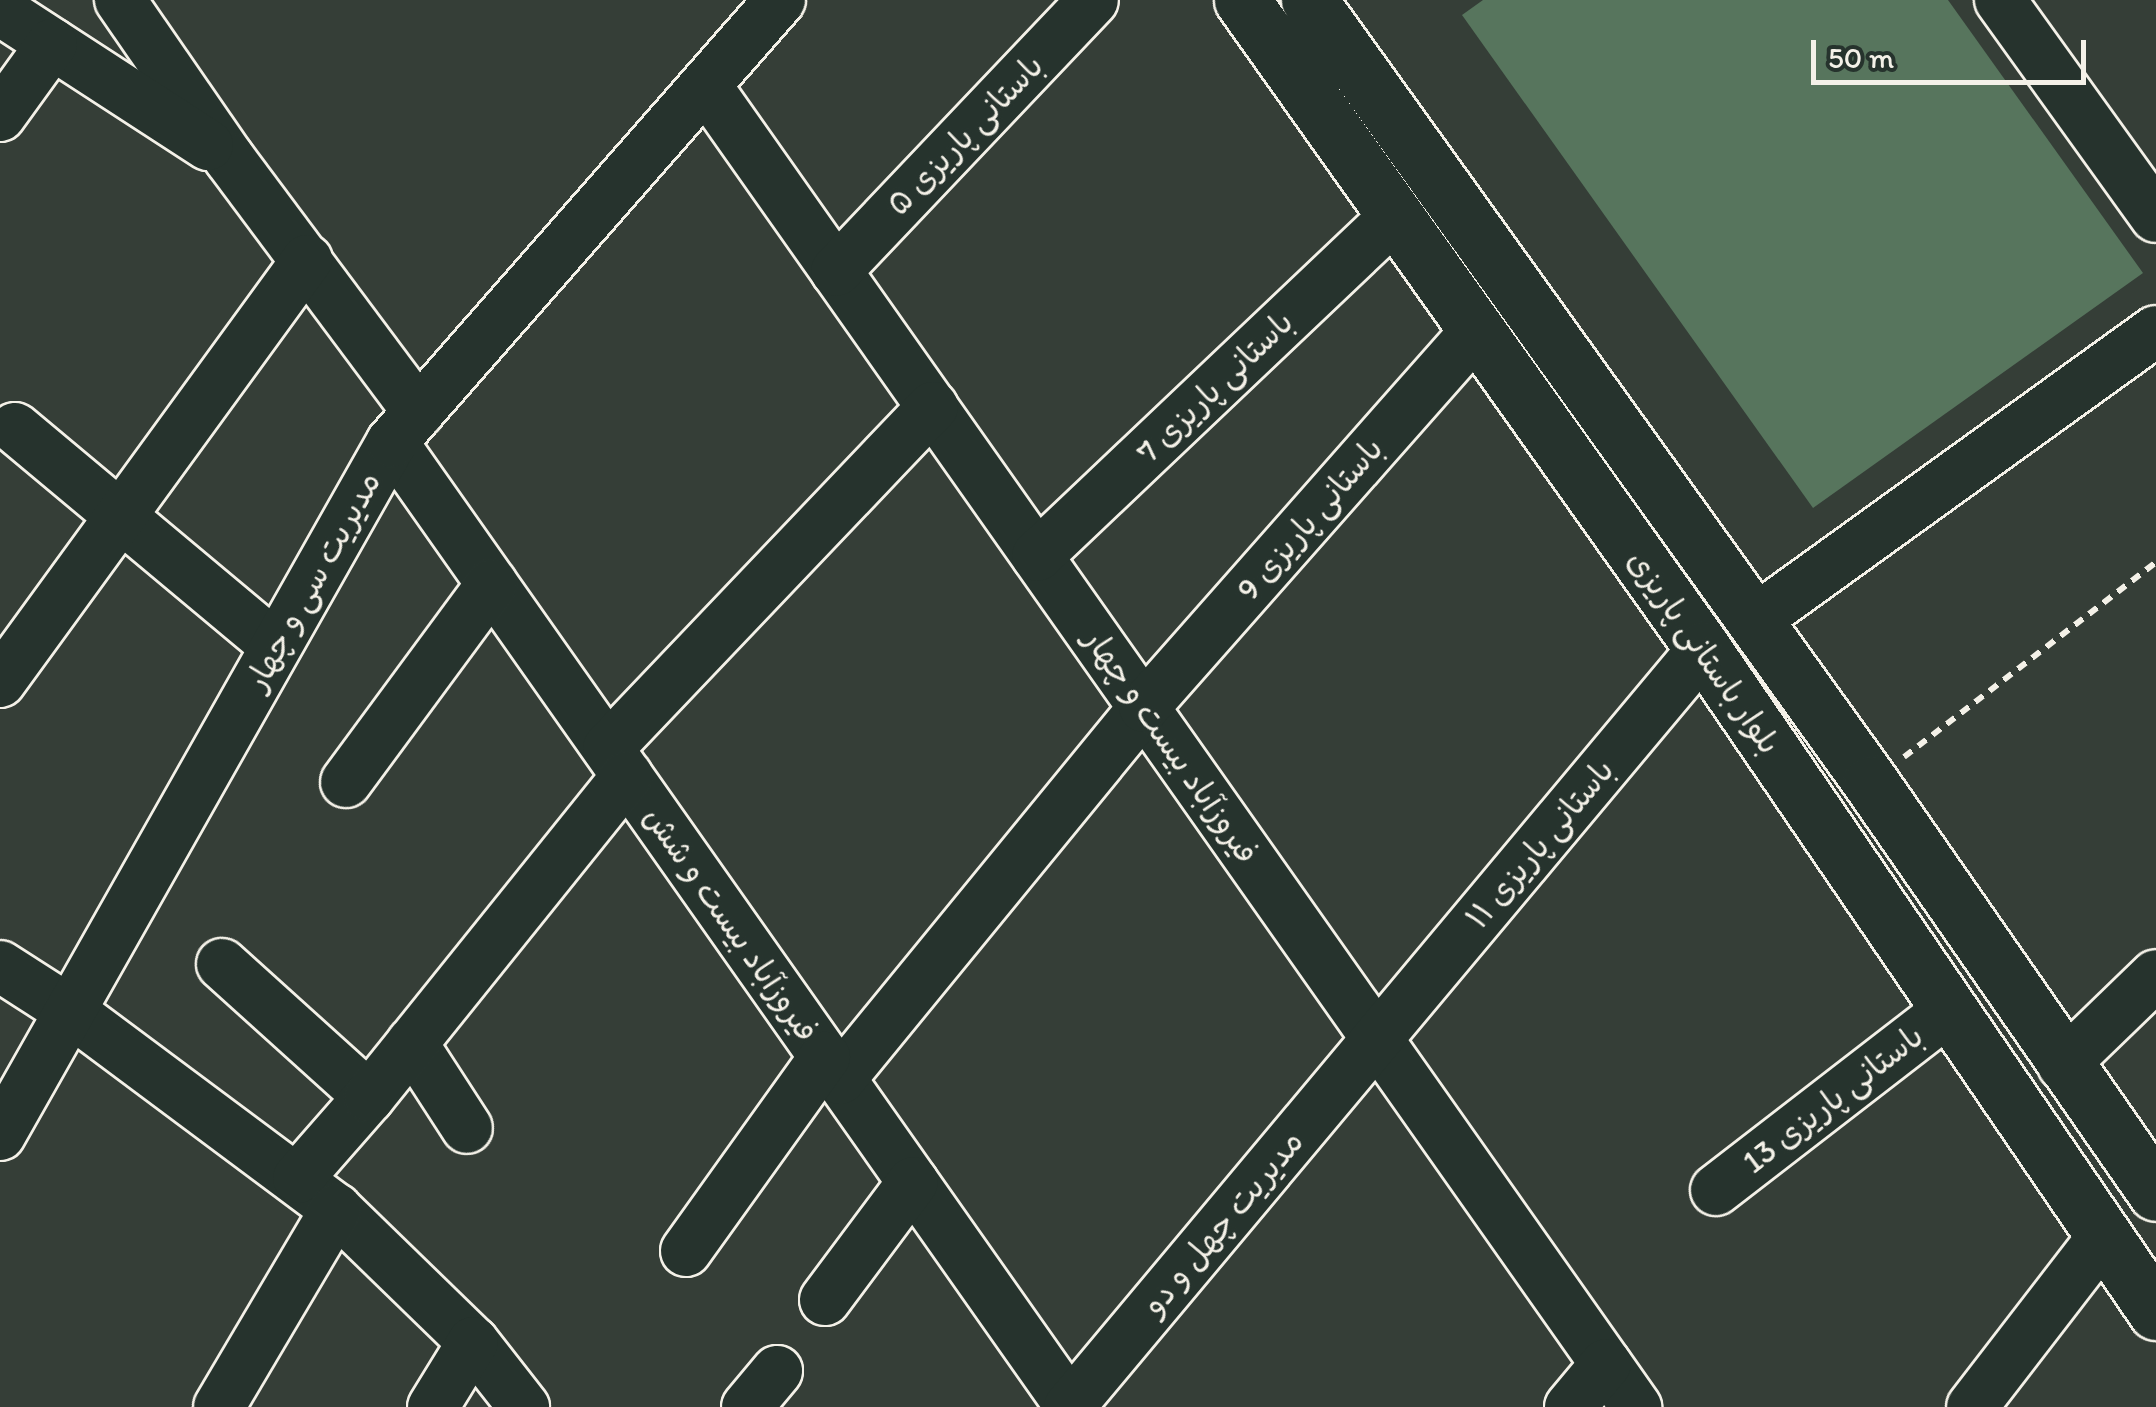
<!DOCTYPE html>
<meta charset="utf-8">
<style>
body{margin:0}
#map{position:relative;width:2156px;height:1407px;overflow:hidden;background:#353e37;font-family:Itim,"Playpen Sans Arabic",sans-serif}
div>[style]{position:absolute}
.green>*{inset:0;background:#57755d}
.path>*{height:6px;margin-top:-3px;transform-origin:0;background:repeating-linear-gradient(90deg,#f4f1e8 0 10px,transparent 0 18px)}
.roads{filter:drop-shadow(2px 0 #f4f1e8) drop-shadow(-2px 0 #f4f1e8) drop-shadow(0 2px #f4f1e8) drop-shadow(0 -2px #f4f1e8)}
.minor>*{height:50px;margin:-25px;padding:0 25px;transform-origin:25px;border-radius:25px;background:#26332d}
.major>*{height:55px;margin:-27.5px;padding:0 27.5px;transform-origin:27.5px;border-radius:27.5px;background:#26332d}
span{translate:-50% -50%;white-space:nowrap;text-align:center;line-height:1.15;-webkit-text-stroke:8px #26332d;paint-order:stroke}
.street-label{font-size:32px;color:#f4f1e8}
.scale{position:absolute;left:1811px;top:40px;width:275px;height:45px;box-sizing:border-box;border:5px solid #f4f1e8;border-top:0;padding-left:12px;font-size:30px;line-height:35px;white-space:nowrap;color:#f4f1e8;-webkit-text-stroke:8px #26332d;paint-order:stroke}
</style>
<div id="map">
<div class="green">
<i style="clip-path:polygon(1483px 0,1948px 0,2143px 273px,1813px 508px,1462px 15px)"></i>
</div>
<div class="path">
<i style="left:1904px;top:757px;width:319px;rotate:-37.7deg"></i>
</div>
<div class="roads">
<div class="minor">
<i style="left:120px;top:0;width:192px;rotate:55.4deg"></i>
<i style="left:229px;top:158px;width:317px;rotate:53.3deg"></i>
<i style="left:2000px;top:0;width:267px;rotate:54.3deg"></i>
<i style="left:0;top:10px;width:248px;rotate:33deg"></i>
<i style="left:706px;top:86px;width:1616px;rotate:54.85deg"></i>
<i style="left:0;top:116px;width:89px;rotate:-54.2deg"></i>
<i style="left:836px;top:271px;width:373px;rotate:-46.5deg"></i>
<i style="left:15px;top:428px;width:340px;rotate:39.9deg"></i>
<i style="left:392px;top:442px;width:1180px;rotate:54.87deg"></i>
<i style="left:1037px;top:556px;width:491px;rotate:-43.5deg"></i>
<i style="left:1755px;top:620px;width:494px;rotate:-35.8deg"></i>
<i style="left:0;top:682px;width:522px;rotate:-53.96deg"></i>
<i style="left:608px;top:748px;width:471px;rotate:-46.4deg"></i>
<i style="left:346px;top:782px;width:246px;rotate:-53.6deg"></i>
<i style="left:222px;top:964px;width:198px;rotate:42.1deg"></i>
<i style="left:0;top:966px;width:83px;rotate:32.7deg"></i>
<i style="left:70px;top:1011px;width:332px;rotate:36.7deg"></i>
<i style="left:336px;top:1209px;width:191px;rotate:44.2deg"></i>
<i style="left:473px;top:1342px;width:83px;rotate:51.9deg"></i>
<i style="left:412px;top:1043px;width:101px;rotate:57.1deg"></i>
<i style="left:2063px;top:1065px;width:129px;rotate:-44.1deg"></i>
<i style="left:840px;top:1079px;width:480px;rotate:-50.7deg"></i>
<i style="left:1144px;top:707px;width:502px;rotate:-48.56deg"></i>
<i style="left:0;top:1135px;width:796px;rotate:-60.51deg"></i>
<i style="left:392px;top:442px;width:588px;rotate:-48.72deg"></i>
<i style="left:298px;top:1178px;width:108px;rotate:-48.8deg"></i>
<i style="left:369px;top:1097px;width:412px;rotate:-51.2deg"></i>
<i style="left:1716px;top:1190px;width:296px;rotate:-37.7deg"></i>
<i style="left:686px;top:1251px;width:239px;rotate:-54.4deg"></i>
<i style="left:825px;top:1300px;width:147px;rotate:-53.3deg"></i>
<i style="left:219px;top:1407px;width:230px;rotate:-59.4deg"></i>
<i style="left:433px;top:1407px;width:76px;rotate:-58.4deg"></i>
<i style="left:747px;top:1407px;width:47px;rotate:-50.2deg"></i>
<i style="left:1069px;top:1407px;width:988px;rotate:-50.09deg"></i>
<i style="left:1570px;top:1407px;width:56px;rotate:-50.1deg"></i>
<i style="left:1972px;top:1407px;width:218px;rotate:-52.4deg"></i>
</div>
<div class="major">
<i style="left:1242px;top:0;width:796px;rotate:54.61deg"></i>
<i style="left:1703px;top:649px;width:803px;rotate:55.66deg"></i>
<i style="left:1309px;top:0;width:964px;rotate:54.33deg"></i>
<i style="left:1871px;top:783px;width:499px;rotate:55.2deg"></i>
</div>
</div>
<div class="street-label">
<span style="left:965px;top:135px;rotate:-46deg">باستانی پاریزی ۵</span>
<span style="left:1215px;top:387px;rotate:-44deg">باستانی پاریزی 7</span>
<span style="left:1310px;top:519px;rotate:-49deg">باستانی پاریزی 9</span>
<span style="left:313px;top:581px;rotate:-61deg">مدیریت سی و چهار</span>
<span style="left:1704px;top:652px;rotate:55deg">بلوار باستانی پاریزی</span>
<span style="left:1171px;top:746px;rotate:55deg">فیروزآباد بیست و چهار</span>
<span style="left:1540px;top:844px;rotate:-50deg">باستانی پاریزی ۱۱</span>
<span style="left:731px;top:924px;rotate:55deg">فیروزآباد بیست و شش</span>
<span style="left:1833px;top:1099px;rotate:-38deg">باستانی پاریزی 13</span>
<span style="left:1223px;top:1223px;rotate:-50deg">مدیریت چهل و دو</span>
</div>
<div class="scale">50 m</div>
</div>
